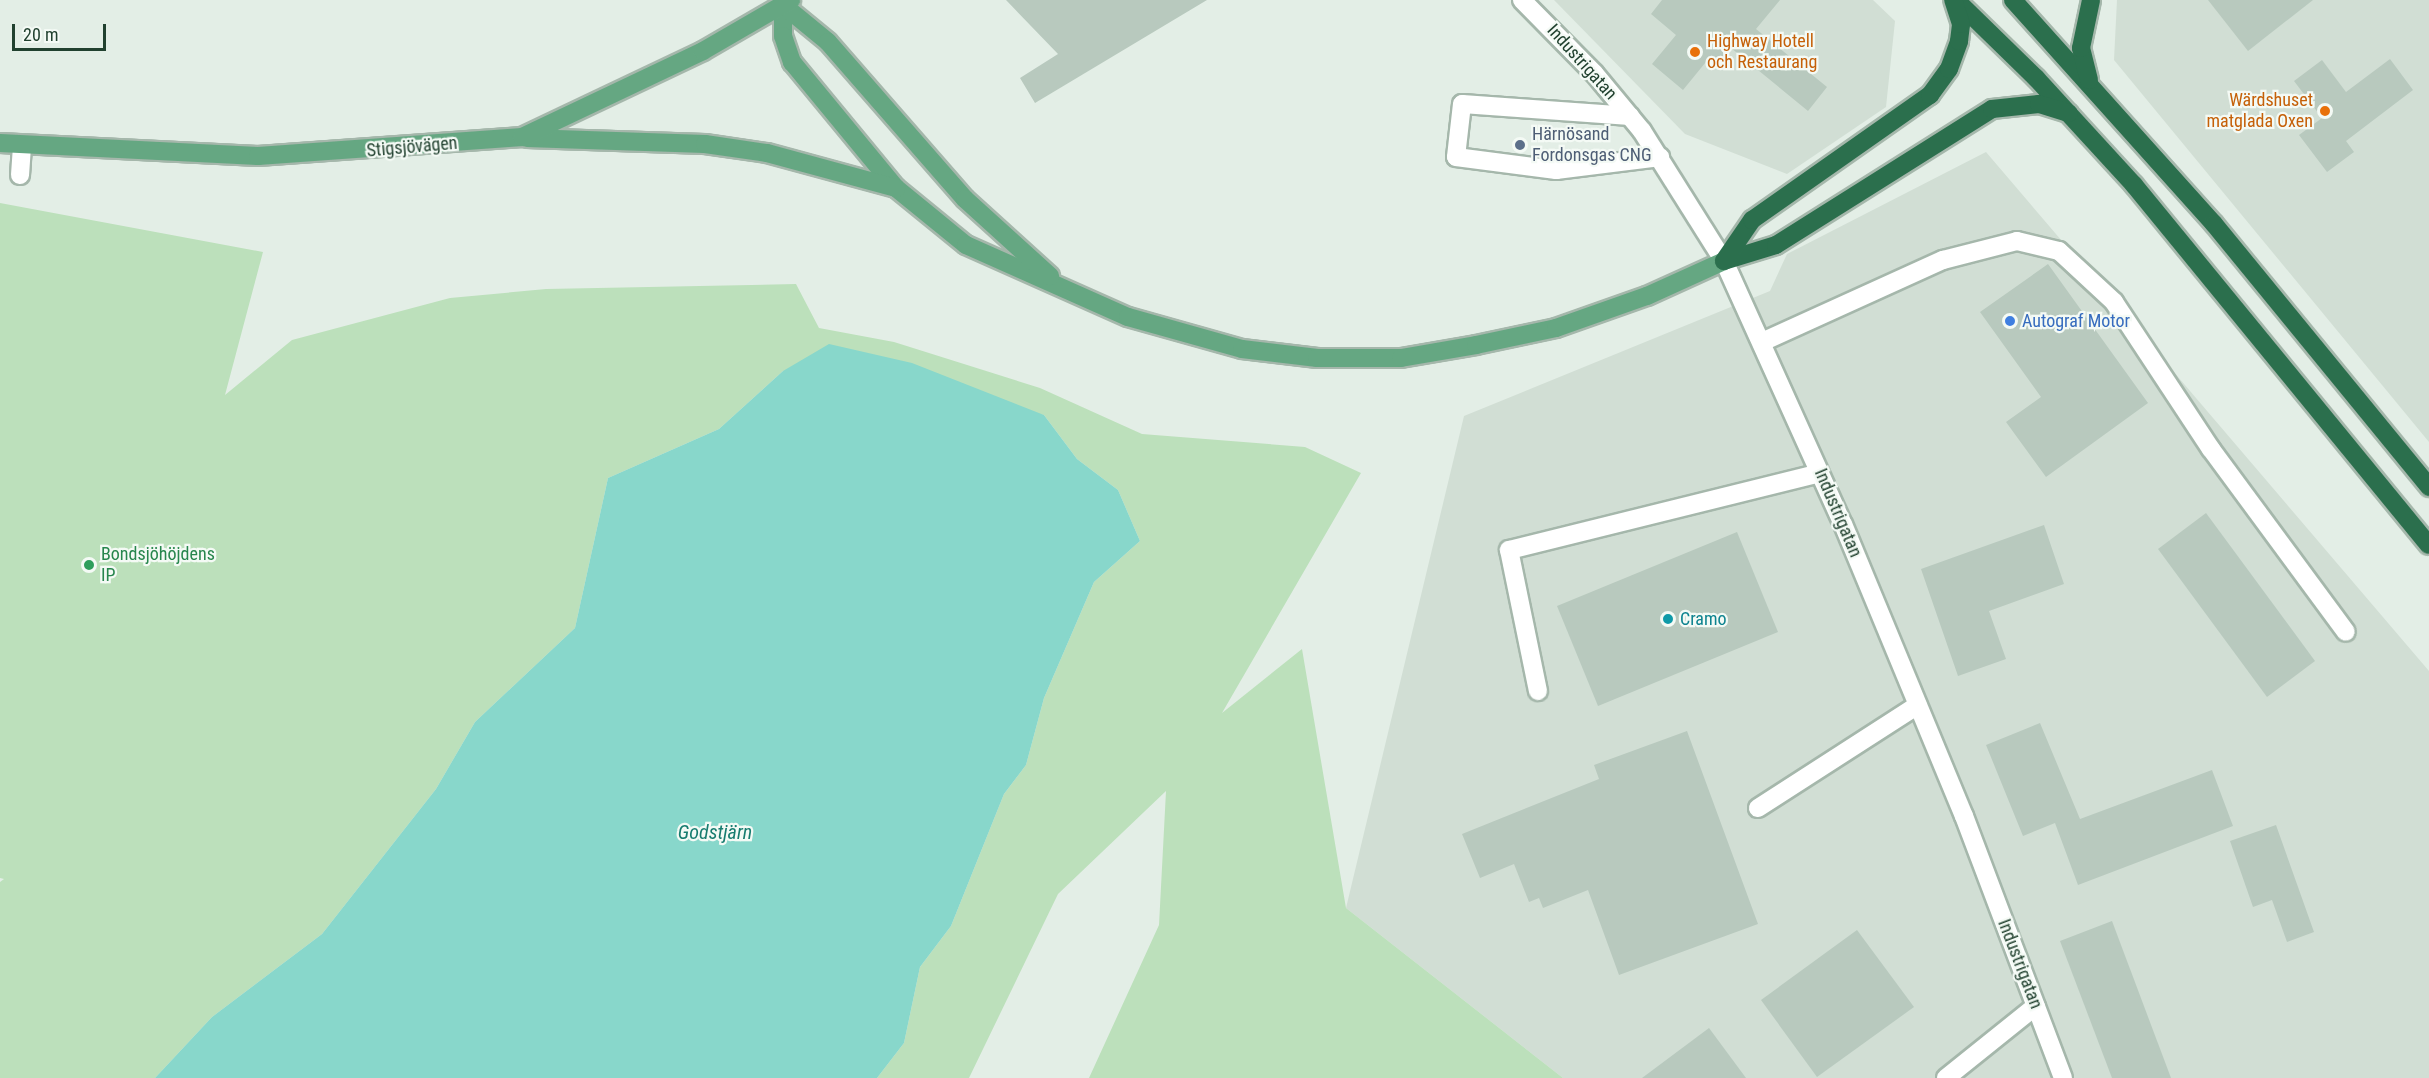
<!DOCTYPE html>
<meta charset="utf-8">
<style>
body{margin:0}
#map{position:relative;width:2429px;height:1078px;overflow:hidden;background:#e3eee6;font-family:"Roboto Condensed",sans-serif}
div>[style]{position:absolute}
.built>*{inset:0;background:#d1ded4}
.green>*{inset:0;background:#bce0bb}
.water>*{inset:0;background:#88d7cb}
.building>*{inset:0;background:#b8c9be}
.roads{filter:drop-shadow(2px 0 #a5b7ab) drop-shadow(-2px 0 #a5b7ab) drop-shadow(0 2px #a5b7ab) drop-shadow(0 -2px #a5b7ab)}
.minor>*{height:18px;margin:-9px;padding:0 9px;transform-origin:9px;border-radius:9px;background:#fff}
.major>*{height:18px;margin:-9px;padding:0 9px;transform-origin:9px;border-radius:9px;background:#65a782}
.highway>*{height:18px;margin:-9px;padding:0 9px;transform-origin:9px;border-radius:9px;background:#2b6f4d}
.dots>*{width:16px;height:16px;translate:-50% -50%;box-sizing:border-box;border:3px solid #f4faf5;border-radius:50%}
span{translate:-50% -50%;white-space:nowrap;text-align:center;line-height:1.15;-webkit-text-stroke:4.5px #f4faf5;paint-order:stroke}
.food-label{font-size:18px;color:#c56008}
.left{translate:0 -50%;text-align:left}
.right{translate:-100% -50%;text-align:right}
.street-label{font-size:18px;color:#21412f}
.service-label{font-size:18px;color:#4e5e75}
.shop-label{font-size:18px;color:#366cbe}
.leisure-label{font-size:18px;color:#27864d}
.culture-label{font-size:18px;color:#0d838f}
.water-label{font-size:20px;color:#167c6f;font-style:italic}
.scale{position:absolute;left:12px;top:24px;width:94px;height:27px;box-sizing:border-box;border:3px solid #21412f;border-top:0;padding-left:8px;font-size:18px;line-height:21px;white-space:nowrap;color:#21412f;-webkit-text-stroke:4px #f4faf5;paint-order:stroke}
</style>
<div id="map">
<div class="built">
<i style="clip-path:polygon(1554px 0,1873px 0,1895px 21px,1886px 107px,1787px 174px,1685px 134px)"></i>
<i style="clip-path:polygon(2117px 0,2429px 0,2429px 442px,2114px 60px)"></i>
<i style="clip-path:polygon(1986px 152px,2429px 671px,2429px 1078px,1563px 1078px,1346px 908px,1464px 416px,1770px 291px,1787px 254px)"></i>
</div>
<div class="green">
<i style="clip-path:polygon(0 203px,263px 252px,225px 395px,292px 340px,450px 298px,546px 289px,796px 284px,819px 328px,894px 342px,1040px 388px,1142px 434px,1305px 447px,1361px 473px,1222px 713px,1302px 649px,1346px 908px,1563px 1078px,1089px 1078px,1159px 925px,1166px 791px,1058px 894px,969px 1078px,877px 1078px,904px 1043px,920px 967px,951px 926px,1004px 794px,1026px 765px,1044px 698px,1094px 582px,1140px 541px,1118px 490px,1077px 459px,1044px 415px,783px 371px,719px 429px,608px 478px,575px 628px,475px 722px,436px 789px,322px 934px,212px 1017px,155px 1078px,0 1078px,0 882px,4px 879px,0 878px)"></i>
</div>
<div class="water">
<i style="clip-path:polygon(829px 344px,912px 363px,1044px 415px,1077px 459px,1118px 490px,1140px 541px,1094px 582px,1044px 698px,1026px 765px,1004px 794px,951px 926px,920px 967px,904px 1043px,877px 1078px,155px 1078px,212px 1017px,322px 934px,436px 789px,475px 722px,575px 628px,608px 478px,719px 429px,783px 371px)"></i>
</div>
<div class="building">
<i style="clip-path:polygon(1006px 0,1207px 0,1035px 103px,1020px 78px,1058px 54px)"></i>
<i style="clip-path:polygon(1662px 0,1780px 0,1756px 29px,1827px 87px,1808px 111px,1731px 48px,1718px 63px,1710px 57px,1683px 90px,1652px 64px,1676px 35px,1651px 14px)"></i>
<i style="clip-path:polygon(2208px 0,2313px 0,2248px 51px)"></i>
<i style="clip-path:polygon(2390px 59px,2413px 90px,2346px 141px,2354px 152px,2327px 172px,2299px 135px,2322px 118px,2294px 81px,2322px 60px,2346px 92px)"></i>
<i style="clip-path:polygon(2048px 264px,2148px 403px,2046px 477px,2006px 422px,2041px 397px,1980px 312px)"></i>
<i style="clip-path:polygon(2206px 513px,2315px 661px,2267px 697px,2158px 549px)"></i>
<i style="clip-path:polygon(2044px 525px,2064px 584px,1989px 611px,2006px 659px,1958px 676px,1921px 569px)"></i>
<i style="clip-path:polygon(1737px 532px,1778px 632px,1598px 706px,1557px 606px)"></i>
<i style="clip-path:polygon(2040px 723px,2080px 819px,2212px 770px,2233px 826px,2078px 885px,2055px 823px,2023px 836px,1986px 745px)"></i>
<i style="clip-path:polygon(1687px 731px,1758px 924px,1619px 975px,1588px 890px,1543px 908px,1539px 898px,1529px 902px,1514px 864px,1480px 878px,1462px 834px,1599px 779px,1594px 765px)"></i>
<i style="clip-path:polygon(2276px 825px,2314px 932px,2287px 942px,2272px 900px,2253px 907px,2230px 841px)"></i>
<i style="clip-path:polygon(2112px 921px,2171px 1078px,2112px 1078px,2060px 941px)"></i>
<i style="clip-path:polygon(1857px 930px,1914px 1007px,1817px 1077px,1761px 1000px)"></i>
<i style="clip-path:polygon(1709px 1028px,1746px 1078px,1642px 1078px)"></i>
</div>
<div class="roads">
<div class="minor">
<i style="left:1522px;top:0;width:103px;rotate:45.4deg"></i>
<i style="left:1594px;top:73px;width:75px;rotate:50.4deg"></i>
<i style="left:1642px;top:131px;width:154px;rotate:57.8deg"></i>
<i style="left:1724px;top:261px;width:289px;rotate:65.7deg"></i>
<i style="left:1843px;top:524px;width:316px;rotate:67.5deg"></i>
<i style="left:1964px;top:816px;width:280px;rotate:69.3deg"></i>
<i style="left:1630px;top:116px;width:168px;rotate:-175.9deg"></i>
<i style="left:1462px;top:104px;width:53px;rotate:96.5deg"></i>
<i style="left:1456px;top:157px;width:101px;rotate:7.4deg"></i>
<i style="left:1556px;top:170px;width:105px;rotate:-7.1deg"></i>
<i style="left:20px;top:175px;width:30px;rotate:-86deg"></i>
<i style="left:1762px;top:342px;width:199px;rotate:-24.4deg"></i>
<i style="left:1943px;top:260px;width:76px;rotate:-14.4deg"></i>
<i style="left:2017px;top:241px;width:43px;rotate:13.4deg"></i>
<i style="left:2059px;top:251px;width:75px;rotate:42.8deg"></i>
<i style="left:2114px;top:302px;width:176px;rotate:56.6deg"></i>
<i style="left:2211px;top:449px;width:227px;rotate:53.6deg"></i>
<i style="left:1538px;top:691px;width:144px;rotate:-101.6deg"></i>
<i style="left:1509px;top:550px;width:320px;rotate:-13.9deg"></i>
<i style="left:1758px;top:808px;width:190px;rotate:-32.8deg"></i>
<i style="left:1946px;top:1078px;width:115px;rotate:-38.7deg"></i>
</div>
<div class="major">
<i style="left:783px;top:5px;width:31px;rotate:90deg"></i>
<i style="left:783px;top:36px;width:28px;rotate:71deg"></i>
<i style="left:792px;top:62px;width:163px;rotate:50.5deg"></i>
<i style="left:896px;top:188px;width:90px;rotate:39.2deg"></i>
<i style="left:966px;top:245px;width:177px;rotate:24deg"></i>
<i style="left:1128px;top:317px;width:118px;rotate:15.7deg"></i>
<i style="left:1242px;top:349px;width:76px;rotate:6.8deg"></i>
<i style="left:1317px;top:358px;width:84px"></i>
<i style="left:1401px;top:358px;width:76px;rotate:-9.8deg"></i>
<i style="left:1476px;top:345px;width:82px;rotate:-12deg"></i>
<i style="left:1556px;top:328px;width:96px;rotate:-19.4deg"></i>
<i style="left:1647px;top:296px;width:85px;rotate:-24.4deg"></i>
<i style="left:783px;top:5px;width:58px;rotate:39.4deg"></i>
<i style="left:828px;top:42px;width:208px;rotate:48.9deg"></i>
<i style="left:965px;top:199px;width:115px;rotate:42.2deg"></i>
<i style="left:527px;top:138px;width:178px;rotate:1.9deg"></i>
<i style="left:705px;top:144px;width:63px;rotate:8.3deg"></i>
<i style="left:767px;top:153px;width:134px;rotate:15.2deg"></i>
<i style="left:0;top:143px;width:258px;rotate:2.9deg"></i>
<i style="left:258px;top:156px;width:265px;rotate:-4.1deg"></i>
<i style="left:522px;top:137px;width:200px;rotate:-25.4deg"></i>
<i style="left:703px;top:51px;width:102px;rotate:-30.1deg"></i>
</div>
<div class="highway">
<i style="left:1956px;top:0;width:112px;rotate:44.3deg"></i>
<i style="left:2036px;top:78px;width:145px;rotate:47.5deg"></i>
<i style="left:2134px;top:185px;width:465px;rotate:50.7deg"></i>
<i style="left:2013px;top:0;width:301px;rotate:48.1deg"></i>
<i style="left:2214px;top:224px;width:340px;rotate:50.7deg"></i>
<i style="left:2089px;top:80px;width:33px;rotate:-104deg"></i>
<i style="left:2081px;top:48px;width:49px;rotate:-78.2deg"></i>
<i style="left:1724px;top:261px;width:54px;rotate:-17.1deg"></i>
<i style="left:1776px;top:245px;width:255px;rotate:-32.2deg"></i>
<i style="left:1992px;top:109px;width:47px;rotate:-6.1deg"></i>
<i style="left:2039px;top:104px;width:31px;rotate:17deg"></i>
<i style="left:1724px;top:261px;width:50px;rotate:-55.7deg"></i>
<i style="left:1752px;top:220px;width:218px;rotate:-35.1deg"></i>
<i style="left:1930px;top:95px;width:32px;rotate:-54deg"></i>
<i style="left:1949px;top:69px;width:30px;rotate:-70deg"></i>
<i style="left:1959px;top:41px;width:17px;rotate:-83deg"></i>
<i style="left:1961px;top:24px;width:25px;rotate:-108deg"></i>
</div>
</div>
<div class="dots">
<i style="left:1695px;top:52px;background:#e8710a"></i>
<i style="left:2325px;top:111px;background:#e8710a"></i>
<i style="left:1520px;top:145px;background:#5c6f8a"></i>
<i style="left:2010px;top:321px;background:#3f7fe0"></i>
<i style="left:89px;top:565px;background:#2e9e5b"></i>
<i style="left:1668px;top:619px;background:#0f9aa8"></i>
</div>
<div class="food-label">
<span class="left" style="left:1707px;top:52px">Highway Hotell<br>och Restaurang</span>
<span class="right" style="left:2313px;top:111px">Wärdshuset<br>matglada Oxen</span>
</div>
<div class="street-label">
<span style="left:1582px;top:62px;rotate:48deg">Industrigatan</span>
<span style="left:412px;top:147px;rotate:-5deg">Stigsjövägen</span>
<span style="left:1838px;top:513px;rotate:67deg">Industrigatan</span>
<span style="left:2020px;top:964px;rotate:69deg">Industrigatan</span>
</div>
<div class="service-label">
<span class="left" style="left:1532px;top:145px">Härnösand<br>Fordonsgas CNG</span>
</div>
<div class="shop-label">
<span class="left" style="left:2022px;top:321px">Autograf Motor</span>
</div>
<div class="leisure-label">
<span class="left" style="left:101px;top:565px">Bondsjöhöjdens<br>IP</span>
</div>
<div class="culture-label">
<span class="left" style="left:1680px;top:619px">Cramo</span>
</div>
<div class="water-label">
<span style="left:715px;top:832px">Godstjärn</span>
</div>
<div class="scale">20 m</div>
</div>
